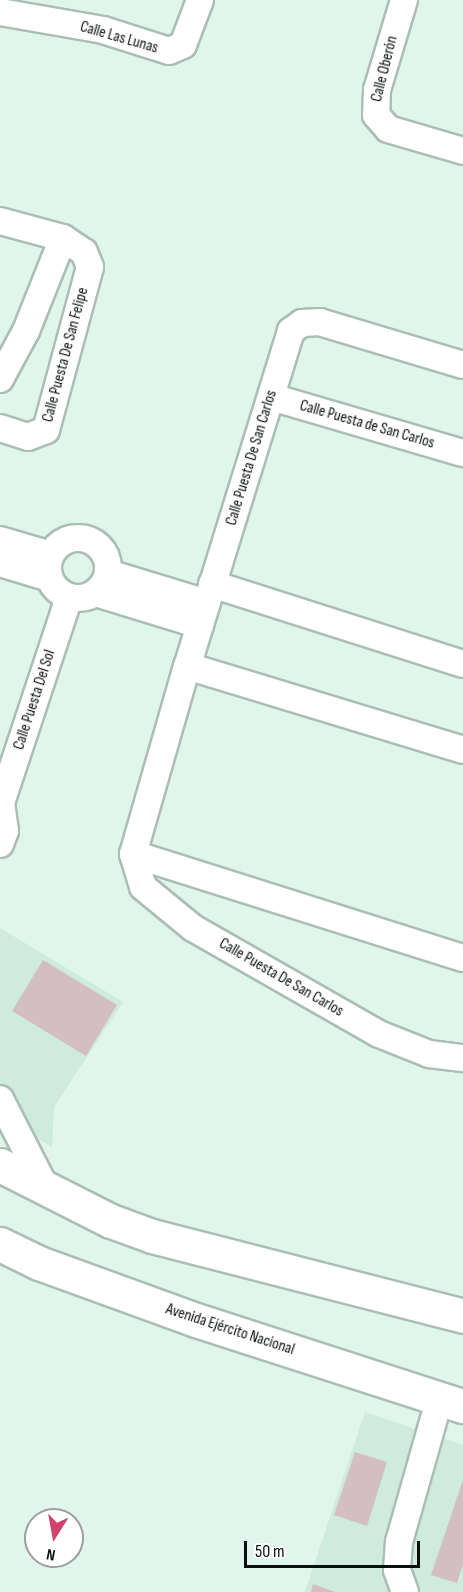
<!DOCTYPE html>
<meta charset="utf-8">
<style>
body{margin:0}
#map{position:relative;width:463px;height:1592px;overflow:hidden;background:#e0f5eb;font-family:"Sofia Sans Condensed",sans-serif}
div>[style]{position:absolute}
.built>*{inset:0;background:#cfebde}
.building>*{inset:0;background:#d3bec1}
.roads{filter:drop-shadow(2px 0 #aabeb4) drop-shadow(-2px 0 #aabeb4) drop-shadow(0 2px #aabeb4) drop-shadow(0 -2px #aabeb4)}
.minor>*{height:26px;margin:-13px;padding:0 13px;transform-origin:13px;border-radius:13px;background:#fff}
.minor>.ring{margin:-13px;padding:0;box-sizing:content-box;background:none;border:26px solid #fff;border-radius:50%}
.major>*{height:33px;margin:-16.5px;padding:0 16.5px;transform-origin:16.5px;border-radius:16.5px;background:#fff}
span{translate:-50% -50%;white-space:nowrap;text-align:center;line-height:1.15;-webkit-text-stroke:6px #fff;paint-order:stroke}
.street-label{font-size:16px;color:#080f0c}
.north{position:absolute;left:24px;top:1508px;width:60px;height:60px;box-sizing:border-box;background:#fff;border:2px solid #9c9f9e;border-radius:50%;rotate:191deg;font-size:16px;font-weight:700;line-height:24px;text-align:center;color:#080f0c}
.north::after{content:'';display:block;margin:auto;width:21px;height:27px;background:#d1426c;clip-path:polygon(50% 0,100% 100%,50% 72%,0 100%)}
.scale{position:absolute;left:244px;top:1541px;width:176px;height:27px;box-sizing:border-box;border:3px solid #080f0c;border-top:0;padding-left:8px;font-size:18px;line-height:21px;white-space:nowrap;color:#080f0c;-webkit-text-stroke:4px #fff;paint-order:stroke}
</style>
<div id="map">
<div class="built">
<i style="clip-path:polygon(0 928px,123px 1002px,54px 1107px,52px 1147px,0 1117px)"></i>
<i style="clip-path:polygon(365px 1412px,463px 1445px,463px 1592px,305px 1592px)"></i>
</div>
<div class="building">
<i style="clip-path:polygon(43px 960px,117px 1005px,86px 1056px,12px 1011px)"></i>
<i style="clip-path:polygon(355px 1452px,387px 1462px,367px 1526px,334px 1515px)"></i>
<i style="clip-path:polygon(463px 1480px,463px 1564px,457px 1583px,431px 1575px)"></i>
<i style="clip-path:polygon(313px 1584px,335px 1592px,311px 1592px)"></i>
</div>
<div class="roads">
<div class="minor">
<i style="left:404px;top:0;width:94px;rotate:106.7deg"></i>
<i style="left:377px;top:90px;width:25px;rotate:92deg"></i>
<i style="left:376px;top:115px;width:18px;rotate:49deg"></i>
<i style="left:388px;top:129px;width:78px;rotate:16.3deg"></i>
<i style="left:0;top:12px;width:105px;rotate:9.9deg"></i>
<i style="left:103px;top:30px;width:69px;rotate:17.7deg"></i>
<i style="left:169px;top:51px;width:15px;rotate:-23deg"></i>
<i style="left:183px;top:45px;width:48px;rotate:-69.3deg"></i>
<i style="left:0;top:221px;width:65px;rotate:15.1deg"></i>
<i style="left:63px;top:238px;width:25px;rotate:34deg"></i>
<i style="left:84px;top:252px;width:16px;rotate:68deg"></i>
<i style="left:90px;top:267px;width:169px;rotate:105.1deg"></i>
<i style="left:46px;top:430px;width:19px;rotate:159deg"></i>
<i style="left:28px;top:437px;width:29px;rotate:-162deg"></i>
<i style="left:463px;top:365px;width:149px;rotate:-163.3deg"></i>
<i style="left:320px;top:322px;width:18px;rotate:177deg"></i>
<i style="left:302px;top:323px;width:14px;rotate:144deg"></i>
<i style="left:291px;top:331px;width:351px;rotate:107.2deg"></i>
<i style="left:187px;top:666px;width:196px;rotate:106deg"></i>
<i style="left:133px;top:854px;width:34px;rotate:73deg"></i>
<i style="left:143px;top:887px;width:65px;rotate:39.4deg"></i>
<i style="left:193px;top:928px;width:214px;rotate:29.7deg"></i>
<i style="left:379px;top:1034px;width:54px;rotate:21.8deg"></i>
<i style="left:429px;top:1054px;width:34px;rotate:7deg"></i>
<i style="left:0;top:379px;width:55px;rotate:-61.6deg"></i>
<i style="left:26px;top:331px;width:100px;rotate:-68.3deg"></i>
<i style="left:271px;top:397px;width:200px;rotate:16.3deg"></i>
<i class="ring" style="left:48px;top:538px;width:34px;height:34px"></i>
<i style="left:0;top:540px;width:53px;rotate:16.4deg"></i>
<i style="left:0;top:563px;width:52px;rotate:16.7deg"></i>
<i style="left:108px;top:573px;width:103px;rotate:16.9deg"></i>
<i style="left:212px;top:584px;width:263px;rotate:17.7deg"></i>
<i style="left:96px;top:593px;width:109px;rotate:17.1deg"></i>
<i style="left:187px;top:666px;width:288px;rotate:16.9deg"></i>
<i style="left:0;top:844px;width:14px;rotate:-69deg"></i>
<i style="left:5px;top:831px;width:28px;rotate:-98deg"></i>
<i style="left:1px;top:803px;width:217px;rotate:-71.7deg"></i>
<i style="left:133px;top:854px;width:346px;rotate:17.5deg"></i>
<i style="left:0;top:1099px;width:101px;rotate:62.9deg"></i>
<i style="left:405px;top:1592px;width:23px;rotate:-110deg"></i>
<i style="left:397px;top:1570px;width:28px;rotate:-86deg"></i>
<i style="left:399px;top:1542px;width:151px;rotate:-74.2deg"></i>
</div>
<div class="major">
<i style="left:0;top:1165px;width:124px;rotate:26.8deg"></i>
<i style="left:111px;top:1221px;width:44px;rotate:20.1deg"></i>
<i style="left:152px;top:1236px;width:321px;rotate:14.4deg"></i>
<i style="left:0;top:1244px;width:43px;rotate:26deg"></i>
<i style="left:39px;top:1263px;width:167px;rotate:20deg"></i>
<i style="left:196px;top:1320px;width:281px;rotate:17.9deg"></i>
</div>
</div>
<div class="street-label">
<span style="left:119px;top:38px;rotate:16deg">Calle Las Lunas</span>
<span style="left:385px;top:69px;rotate:-76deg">Calle Oberón</span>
<span style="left:66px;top:355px;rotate:-75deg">Calle Puesta De San Felipe</span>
<span style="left:367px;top:425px;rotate:16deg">Calle Puesta de San Carlos</span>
<span style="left:252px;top:458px;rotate:-73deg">Calle Puesta De San Carlos</span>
<span style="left:35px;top:700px;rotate:-72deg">Calle Puesta Del Sol</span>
<span style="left:281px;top:978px;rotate:30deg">Calle Puesta De San Carlos</span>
<span style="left:230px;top:1330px;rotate:18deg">Avenida Ejército Nacional</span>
</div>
<div class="north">N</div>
<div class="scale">50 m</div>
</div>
